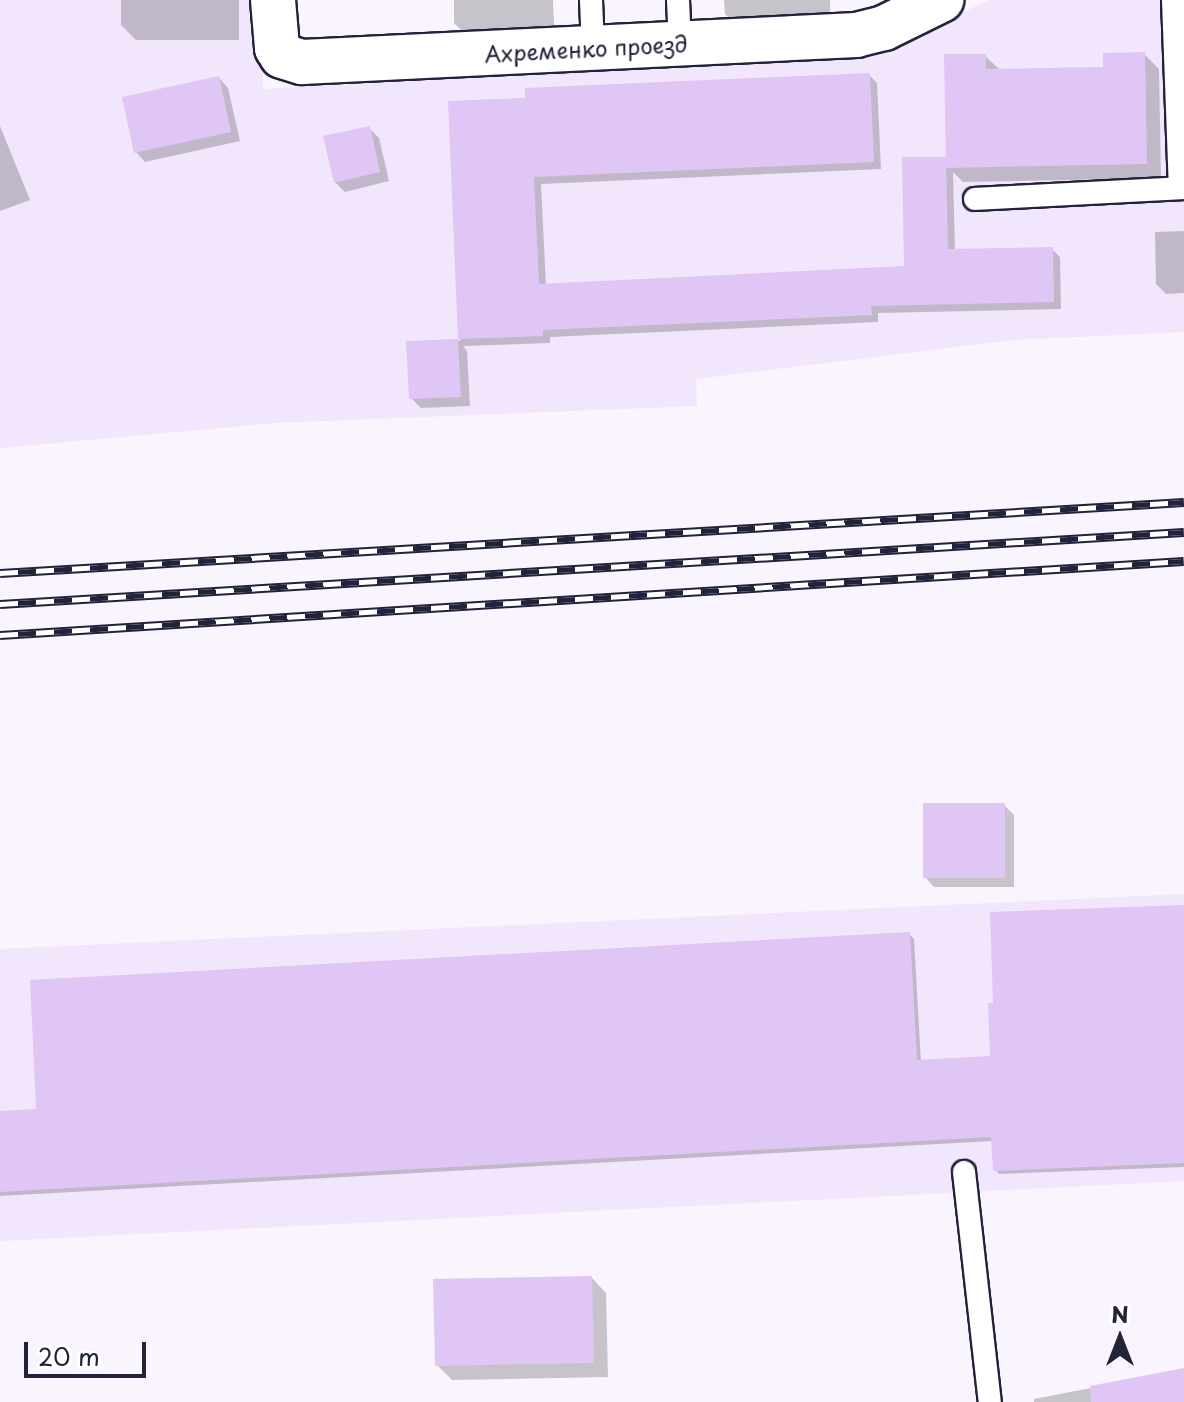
<!DOCTYPE html>
<meta charset="utf-8">
<style>
body{margin:0}
#map{position:relative;width:1184px;height:1402px;overflow:hidden;background:#f9f4fd;font-family:"Playpen Sans",sans-serif}
div>[style]{position:absolute}
.built>*{inset:0;background:#f1e6fb}
.shadow>*{inset:0;background:#0003}
.building>*{inset:0;background:#dfc6f5}
.roads{filter:drop-shadow(2px 0 #22223b) drop-shadow(-2px 0 #22223b) drop-shadow(0 2px #22223b) drop-shadow(0 -2px #22223b)}
.lane>*{height:22px;margin:-11px;padding:0 11px;transform-origin:11px;border-radius:11px;background:#fff}
.street>*{height:44px;margin:-22px;padding:0 22px;transform-origin:22px;border-radius:22px;background:#fff}
.rail>*{height:9px;margin-top:-4.5px;transform-origin:0;background:repeating-linear-gradient(90deg,#fff 0 18px,#22223b 0 36px);box-sizing:border-box;border-block:2px solid #22223b}
span{translate:-50% -50%;white-space:nowrap;text-align:center;line-height:1.15;-webkit-text-stroke:6px #fff;paint-order:stroke}
.street-label{font-size:22px;color:#22223b}
.north{position:absolute;left:1080px;top:1298px;width:80px;height:80px;-webkit-text-stroke:6px #fff;paint-order:stroke;rotate:0deg;font-size:22px;font-weight:700;line-height:32px;text-align:center;color:#22223b}
.north::after{content:'';display:block;margin:auto;width:28px;height:36px;background:#22223b;clip-path:polygon(50% 0,100% 100%,50% 72%,0 100%)}
.scale{position:absolute;left:24px;top:1342px;width:122px;height:36px;box-sizing:border-box;border:4px solid #22223b;border-top:0;padding-left:10px;font-size:24px;line-height:28px;white-space:nowrap;color:#22223b;-webkit-text-stroke:6px #fff;paint-order:stroke}
</style>
<div id="map">
<div class="built">
<i style="clip-path:polygon(0 0,260px 0,263px 89px,869px 57px,989px 0,1184px 0,1184px 332px,1012px 340px,696px 379px,697px 406px,274px 423px,0 448px)"></i>
<i style="clip-path:polygon(1184px 894px,1184px 1181px,0 1241px,0 949px)"></i>
</div>
<div class="shadow">
<i style="clip-path:polygon(121px 0,239px 0,239px 40px,136px 40px,121px 25px)"></i>
<i style="clip-path:polygon(454px 0,553px 0,555px 45px,479px 48px,454px 23px)"></i>
<i style="clip-path:polygon(724px 0,830px 0,831px 36px,750px 39px,725px 14px)"></i>
<i style="clip-path:polygon(1144px 54px,1159px 69px,1161px 178px,963px 182px,953px 172px,955px 251px,1052px 249px,1060px 257px,1061px 309px,878px 313px,878px 322px,550px 337px,550px 343px,463px 346px,467px 351px,470px 406px,421px 408px,411px 398px,408px 343px,460px 341px,450px 103px,869px 75px,877px 83px,881px 169px,541px 184px,546px 286px,906px 268px,985px 56px,1000px 70px,1105px 69px)"></i>
<i style="clip-path:polygon(219px 78px,228px 88px,240px 141px,145px 162px,136px 152px)"></i>
<i style="clip-path:polygon(0 126px,30px 200px,0 211px)"></i>
<i style="clip-path:polygon(369px 128px,379px 138px,389px 181px,345px 192px,335px 182px)"></i>
<i style="clip-path:polygon(1184px 231px,1184px 293px,1166px 294px,1156px 284px,1155px 232px)"></i>
<i style="clip-path:polygon(1004px 805px,1014px 815px,1014px 887px,934px 887px,925px 877px)"></i>
<i style="clip-path:polygon(1184px 907px,1184px 1167px,999px 1174px,995px 1170px,993px 1141px,0 1196px,0 1113px,38px 1111px,909px 934px,914px 939px,921px 1062px,992px 1058px)"></i>
<i style="clip-path:polygon(592px 1278px,606px 1293px,608px 1377px,452px 1380px,437px 1365px)"></i>
<i style="clip-path:polygon(1184px 1370px,1184px 1402px,1034px 1402px,1034px 1399px)"></i>
</div>
<div class="building">
<i style="clip-path:polygon(1145px 52px,1147px 164px,946px 168px,944px 54px,986px 54px,986px 69px,1103px 67px,1103px 53px)"></i>
<i style="clip-path:polygon(870px 73px,874px 162px,534px 177px,539px 284px,904px 266px,902px 157px,946px 157px,948px 249px,1053px 247px,1054px 302px,871px 306px,872px 315px,543px 330px,543px 336px,458px 339px,448px 101px,525px 98px,525px 88px)"></i>
<i style="clip-path:polygon(219px 76px,231px 132px,134px 153px,122px 97px)"></i>
<i style="clip-path:polygon(370px 126px,380px 172px,334px 183px,323px 136px)"></i>
<i style="clip-path:polygon(458px 339px,461px 397px,409px 399px,406px 341px)"></i>
<i style="clip-path:polygon(923px 803px,1005px 803px,1005px 878px,923px 878px)"></i>
<i style="clip-path:polygon(1184px 905px,1184px 1163px,993px 1171px,991px 1137px,0 1192px,0 1111px,36px 1109px,30px 980px,910px 932px,917px 1060px,990px 1056px,988px 1003px,993px 1003px,990px 912px)"></i>
<i style="clip-path:polygon(592px 1276px,594px 1363px,435px 1366px,433px 1279px)"></i>
<i style="clip-path:polygon(1184px 1368px,1184px 1402px,1091px 1402px,1090px 1386px)"></i>
</div>
<div class="roads">
<div class="lane">
<i style="left:591px;top:0;width:48px;rotate:87.6deg"></i>
<i style="left:678px;top:0;width:44px;rotate:87.4deg"></i>
<i style="left:1173px;top:0;width:188px;rotate:87.9deg"></i>
<i style="left:975px;top:199px;width:209px;rotate:-3deg"></i>
<i style="left:964px;top:1172px;width:231px;rotate:83.6deg"></i>
</div>
<div class="street">
<i style="left:273px;top:0;width:48px;rotate:85.2deg"></i>
<i style="left:277px;top:48px;width:9px;rotate:58deg"></i>
<i style="left:282px;top:56px;width:21px;rotate:17deg"></i>
<i style="left:302px;top:62px;width:555px;rotate:-2.79deg"></i>
<i style="left:856px;top:35px;width:29px;rotate:-14deg"></i>
<i style="left:884px;top:28px;width:64px;rotate:-26.2deg"></i>
</div>
</div>
<div class="rail">
<i style="left:0;top:573px;width:1186px;rotate:-3.43deg"></i>
<i style="left:0;top:604px;width:1186px;rotate:-3.48deg"></i>
<i style="left:0;top:635px;width:1186px;rotate:-3.58deg"></i>
</div>
<div class="street-label">
<span style="left:586px;top:48px;rotate:-3deg">Ахременко проезд</span>
</div>
<div class="north">N</div>
<div class="scale">20 m</div>
</div>
